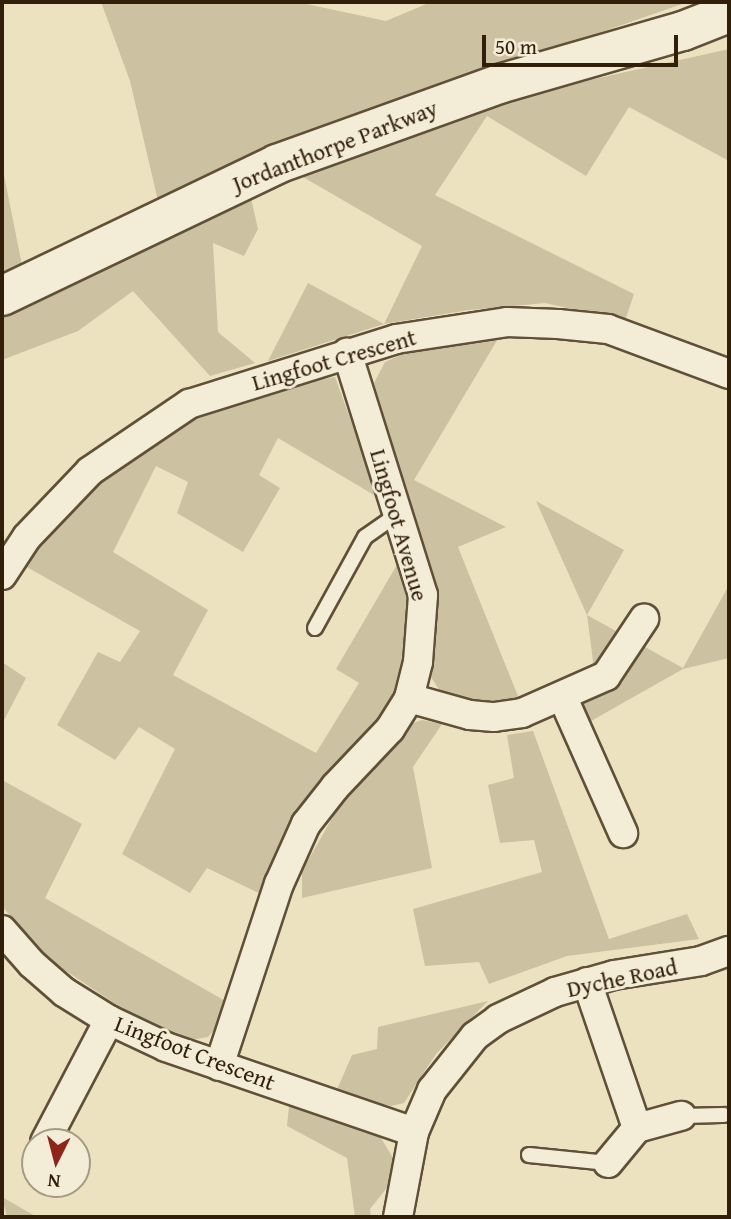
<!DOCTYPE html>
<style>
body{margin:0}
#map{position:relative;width:731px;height:1219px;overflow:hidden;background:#ece2c0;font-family:"Gentium Book Plus",serif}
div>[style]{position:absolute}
.green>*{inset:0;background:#ccc1a1}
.roads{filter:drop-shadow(2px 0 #605038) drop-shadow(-2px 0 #605038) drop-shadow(0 2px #605038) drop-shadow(0 -2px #605038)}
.service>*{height:14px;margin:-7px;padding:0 7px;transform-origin:7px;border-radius:7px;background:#f3ecd6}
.minor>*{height:28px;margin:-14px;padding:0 14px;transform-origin:14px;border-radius:14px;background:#f3ecd6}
.secondary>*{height:38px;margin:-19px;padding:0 19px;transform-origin:19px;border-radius:19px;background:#f3ecd6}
span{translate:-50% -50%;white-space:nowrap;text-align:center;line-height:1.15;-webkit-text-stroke:6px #f3ecd6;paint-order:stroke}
.street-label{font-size:23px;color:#321f0a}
.frame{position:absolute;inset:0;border:4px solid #321f0a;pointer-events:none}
.north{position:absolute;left:21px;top:1128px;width:70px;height:70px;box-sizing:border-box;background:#f3ecd6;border:2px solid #a69a84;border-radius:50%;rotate:186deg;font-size:19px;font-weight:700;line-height:28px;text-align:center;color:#321f0a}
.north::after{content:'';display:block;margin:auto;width:24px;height:32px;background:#8f2418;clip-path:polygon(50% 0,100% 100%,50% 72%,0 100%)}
.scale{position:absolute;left:482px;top:35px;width:196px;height:32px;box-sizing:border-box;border:4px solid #321f0a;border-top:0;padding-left:9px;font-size:21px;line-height:24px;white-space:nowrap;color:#321f0a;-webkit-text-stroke:5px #f3ecd6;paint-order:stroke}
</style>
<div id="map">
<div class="green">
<i style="clip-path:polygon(101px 2px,297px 2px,386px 21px,431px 2px,688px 2px,440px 88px,158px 201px,130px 81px)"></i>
<i style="clip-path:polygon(729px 49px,729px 161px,629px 107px,586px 176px,487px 116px,435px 195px,634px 294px,625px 321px,545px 303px,469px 310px,384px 324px,268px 361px,308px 283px,384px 324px,422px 246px,296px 173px,482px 104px)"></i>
<i style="clip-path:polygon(2px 165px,22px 265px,2px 274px)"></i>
<i style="clip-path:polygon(251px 198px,258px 229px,244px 256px,213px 243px,218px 332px,255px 363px,210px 376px,133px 291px,78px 331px,2px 360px,2px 313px,153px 239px)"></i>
<i style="clip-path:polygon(499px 337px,414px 480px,506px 527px,458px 547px,520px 701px,478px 704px,458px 702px,440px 691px,431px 677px,436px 645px,435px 593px,374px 383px,385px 362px,412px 350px)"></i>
<i style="clip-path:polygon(335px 377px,379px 498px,278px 438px,259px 475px,280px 488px,243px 552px,177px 513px,188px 482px,156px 466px,113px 552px,208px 610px,173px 675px,316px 753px,359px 683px,336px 669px,398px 563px,411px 590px,407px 665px,380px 719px,339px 768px,265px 896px,207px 868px,190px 893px,122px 854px,175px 749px,139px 727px,115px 760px,57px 725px,98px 652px,120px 662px,140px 631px,25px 566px,57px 523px,122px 464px,167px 432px,255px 391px)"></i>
<i style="clip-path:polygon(536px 501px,624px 550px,587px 615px,683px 668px,729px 585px,729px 658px,683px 669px,591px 721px,582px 707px,593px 661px,587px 615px)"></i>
<i style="clip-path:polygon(2px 662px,26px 678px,2px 724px)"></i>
<i style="clip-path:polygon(422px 720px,442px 724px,413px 767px,432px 868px,302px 898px,302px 871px,343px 799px,404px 726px)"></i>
<i style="clip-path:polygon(533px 731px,609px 939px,687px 914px,699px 939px,567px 956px,489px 984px,479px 962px,425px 966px,413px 909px,542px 872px,534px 840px,500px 843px,488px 785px,514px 778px,507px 735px)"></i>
<i style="clip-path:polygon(2px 780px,82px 824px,45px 898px,227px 1002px,223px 1019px,208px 1037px,191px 1040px,123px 1009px,45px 957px,2px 906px)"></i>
<i style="clip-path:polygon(488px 1001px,436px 1054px,404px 1103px,391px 1106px,336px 1092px,352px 1055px,377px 1049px,378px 1027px)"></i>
<i style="clip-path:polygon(289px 1106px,378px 1133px,393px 1158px,390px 1184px,370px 1209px,371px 1217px,355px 1217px,347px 1158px,287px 1126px)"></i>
<i style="clip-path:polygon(2px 1197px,37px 1217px,7px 1217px)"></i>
</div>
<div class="roads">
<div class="service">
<i style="left:315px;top:628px;width:104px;rotate:-61.2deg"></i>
<i style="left:365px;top:537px;width:39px;rotate:-35deg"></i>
<i style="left:681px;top:1116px;width:43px;rotate:-1.3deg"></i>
<i style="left:529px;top:1155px;width:79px;rotate:5.8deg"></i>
</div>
<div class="minor">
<i style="left:2px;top:575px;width:45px;rotate:-56.7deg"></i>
<i style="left:27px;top:537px;width:91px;rotate:-46.3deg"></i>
<i style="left:90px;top:471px;width:120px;rotate:-34.1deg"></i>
<i style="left:189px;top:404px;width:217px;rotate:-17.4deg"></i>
<i style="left:396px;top:339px;width:112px;rotate:-8.7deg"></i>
<i style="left:507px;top:322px;width:51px;rotate:2.2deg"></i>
<i style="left:558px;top:324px;width:50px;rotate:5.7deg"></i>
<i style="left:608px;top:329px;width:129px;rotate:20.4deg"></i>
<i style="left:409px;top:698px;width:63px;rotate:15.6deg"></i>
<i style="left:470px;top:715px;width:24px;rotate:5deg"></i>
<i style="left:494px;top:717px;width:28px;rotate:-8deg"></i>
<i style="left:522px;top:713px;width:92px;rotate:-23.8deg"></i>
<i style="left:606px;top:676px;width:69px;rotate:-56.3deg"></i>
<i style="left:563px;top:698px;width:148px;rotate:66deg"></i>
<i style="left:2px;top:930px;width:45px;rotate:48.6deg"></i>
<i style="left:32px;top:964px;width:43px;rotate:41.2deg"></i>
<i style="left:64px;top:992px;width:53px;rotate:31.9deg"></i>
<i style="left:109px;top:1020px;width:63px;rotate:25.3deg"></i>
<i style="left:166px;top:1047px;width:262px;rotate:18.9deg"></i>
<i style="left:587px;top:982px;width:154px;rotate:71.1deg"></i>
<i style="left:219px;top:1066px;width:192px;rotate:-71.8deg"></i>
<i style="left:279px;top:884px;width:66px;rotate:-65.8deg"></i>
<i style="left:306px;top:824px;width:47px;rotate:-51.9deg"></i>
<i style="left:335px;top:787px;width:80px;rotate:-46.5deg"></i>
<i style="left:390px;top:729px;width:36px;rotate:-58deg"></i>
<i style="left:409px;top:698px;width:37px;rotate:-76deg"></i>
<i style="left:418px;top:662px;width:67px;rotate:-85.7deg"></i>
<i style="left:423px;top:595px;width:254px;rotate:-107.4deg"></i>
<i style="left:45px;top:1142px;width:138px;rotate:-62.3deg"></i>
<i style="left:608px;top:1163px;width:45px;rotate:-50.4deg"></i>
<i style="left:637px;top:1128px;width:46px;rotate:-15.3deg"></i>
<i style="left:398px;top:1217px;width:86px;rotate:-79.3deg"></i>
<i style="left:414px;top:1132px;width:46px;rotate:-66.8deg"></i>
<i style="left:432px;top:1090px;width:69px;rotate:-51.5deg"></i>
<i style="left:475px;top:1036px;width:29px;rotate:-36deg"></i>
<i style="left:498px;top:1019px;width:63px;rotate:-25.3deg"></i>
<i style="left:555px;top:992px;width:61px;rotate:-16.1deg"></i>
<i style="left:614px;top:975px;width:88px;rotate:-9.1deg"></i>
<i style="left:701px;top:961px;width:30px;rotate:-20deg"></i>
</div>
<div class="secondary">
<i style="left:2px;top:296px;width:305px;rotate:-25.6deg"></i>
<i style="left:277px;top:164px;width:236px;rotate:-19.8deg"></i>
<i style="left:499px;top:84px;width:191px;rotate:-16.1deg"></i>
<i style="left:683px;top:31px;width:49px;rotate:-21.4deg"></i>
</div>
</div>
<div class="street-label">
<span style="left:335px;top:146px;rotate:-21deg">Jordanthorpe Parkway</span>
<span style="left:334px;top:360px;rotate:-16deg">Lingfoot Crescent</span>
<span style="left:399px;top:525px;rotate:74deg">Lingfoot Avenue</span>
<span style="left:622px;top:978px;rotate:-12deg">Dyche Road</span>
<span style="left:195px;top:1053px;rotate:21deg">Lingfoot Crescent</span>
</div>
<div class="frame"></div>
<div class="north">N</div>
<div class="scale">50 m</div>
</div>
